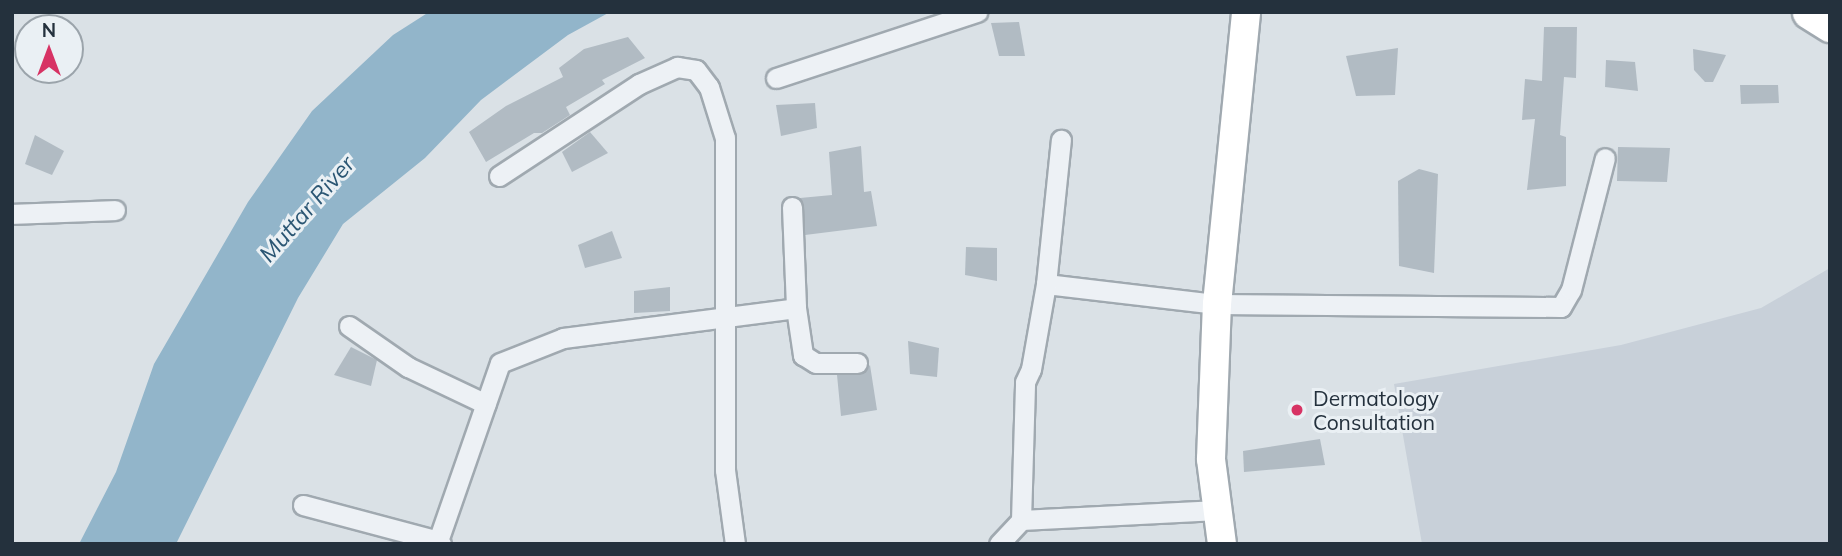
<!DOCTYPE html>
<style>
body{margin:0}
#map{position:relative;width:1842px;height:556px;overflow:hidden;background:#dae1e6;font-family:Mulish,sans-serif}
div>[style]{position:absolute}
.built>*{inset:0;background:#c8d0d9}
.water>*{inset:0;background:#92b5ca}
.building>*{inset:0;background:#b1bbc3}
.roads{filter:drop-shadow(2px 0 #a0a9b0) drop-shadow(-2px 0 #a0a9b0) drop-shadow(0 2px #a0a9b0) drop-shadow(0 -2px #a0a9b0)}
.minor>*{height:19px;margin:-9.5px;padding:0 9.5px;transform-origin:9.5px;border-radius:9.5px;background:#edf1f5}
.secondary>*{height:28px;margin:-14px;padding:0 14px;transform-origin:14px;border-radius:14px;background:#fff}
.trunk>*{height:33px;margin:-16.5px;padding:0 16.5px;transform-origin:16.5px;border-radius:16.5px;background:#fff}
.dots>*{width:19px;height:19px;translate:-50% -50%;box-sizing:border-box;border:4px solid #eaf0f4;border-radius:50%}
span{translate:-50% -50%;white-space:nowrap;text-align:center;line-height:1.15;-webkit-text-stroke:6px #eaf0f4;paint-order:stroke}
.poi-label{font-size:21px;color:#24313d}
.left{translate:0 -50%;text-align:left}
.water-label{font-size:23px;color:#2b5673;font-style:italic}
.frame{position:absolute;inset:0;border:14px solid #24313d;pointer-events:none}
.north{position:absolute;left:14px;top:14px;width:70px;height:70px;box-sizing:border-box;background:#eaf0f4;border:2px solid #9ba4ab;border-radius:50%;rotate:0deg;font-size:19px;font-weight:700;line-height:28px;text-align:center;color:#24313d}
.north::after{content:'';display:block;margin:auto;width:24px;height:32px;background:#d73364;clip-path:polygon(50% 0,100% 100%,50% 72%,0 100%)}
</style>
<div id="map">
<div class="built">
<i style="clip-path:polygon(1830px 268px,1830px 544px,1422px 544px,1394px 384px,1621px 345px,1761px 308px)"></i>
</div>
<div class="water">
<i style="clip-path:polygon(429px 12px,610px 12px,568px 35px,481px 100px,425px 158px,343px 224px,298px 298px,176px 544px,79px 544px,116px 472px,154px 364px,248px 202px,312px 111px,393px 35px)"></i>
</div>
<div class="building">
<i style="clip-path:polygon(1019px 22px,1025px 56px,999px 56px,991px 23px)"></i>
<i style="clip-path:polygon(1544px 27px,1577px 27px,1576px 78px,1564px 77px,1560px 135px,1566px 137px,1566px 186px,1527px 190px,1535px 119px,1522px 120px,1525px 79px,1542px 81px)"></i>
<i style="clip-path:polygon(628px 37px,645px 58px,602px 80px,605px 84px,566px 107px,570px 115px,542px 133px,534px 133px,486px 162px,469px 132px,506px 106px,563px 77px,559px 68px,584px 49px)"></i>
<i style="clip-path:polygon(1398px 48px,1395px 95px,1356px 96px,1346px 56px)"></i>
<i style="clip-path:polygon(1693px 49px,1726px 55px,1713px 82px,1705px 82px,1694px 70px)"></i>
<i style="clip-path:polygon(1606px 60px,1635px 62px,1638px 91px,1605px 87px)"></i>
<i style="clip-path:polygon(1740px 85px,1778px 85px,1779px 103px,1741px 104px)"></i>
<i style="clip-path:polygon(815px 103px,817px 128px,781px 136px,776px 105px)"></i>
<i style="clip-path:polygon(590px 132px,608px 153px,572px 172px,562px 152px)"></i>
<i style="clip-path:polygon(35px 135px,64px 151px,52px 175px,25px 164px)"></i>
<i style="clip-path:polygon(861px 146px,864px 192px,871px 191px,877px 226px,805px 235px,800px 198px,832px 195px,829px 152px)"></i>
<i style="clip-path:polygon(1618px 147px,1670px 148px,1667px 182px,1617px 181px)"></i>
<i style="clip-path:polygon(1419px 169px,1438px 174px,1434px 273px,1399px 266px,1398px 181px)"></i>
<i style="clip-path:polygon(612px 231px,622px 258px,585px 268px,578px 245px)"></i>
<i style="clip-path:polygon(966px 247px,997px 248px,997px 281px,965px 275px)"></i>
<i style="clip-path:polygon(670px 287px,670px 311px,634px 313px,634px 291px)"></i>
<i style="clip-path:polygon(908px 341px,939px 348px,937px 377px,910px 374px)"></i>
<i style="clip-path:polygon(351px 347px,377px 360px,371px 386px,334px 375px)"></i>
<i style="clip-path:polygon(870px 365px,877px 410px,841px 416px,837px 375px,862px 374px)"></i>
<i style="clip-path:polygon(1320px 439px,1325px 465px,1244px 472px,1243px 451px)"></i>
</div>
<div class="roads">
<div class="minor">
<i style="left:776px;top:78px;width:212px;rotate:-18.2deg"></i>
<i style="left:499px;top:176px;width:168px;rotate:-33.3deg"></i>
<i style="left:639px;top:84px;width:42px;rotate:-24.1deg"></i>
<i style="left:677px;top:67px;width:19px;rotate:9deg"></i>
<i style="left:696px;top:70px;width:21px;rotate:53deg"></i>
<i style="left:709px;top:87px;width:53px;rotate:72.6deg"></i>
<i style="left:725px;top:138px;width:332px;rotate:90deg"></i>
<i style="left:725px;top:470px;width:75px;rotate:82.3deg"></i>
<i style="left:792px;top:207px;width:101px;rotate:87.7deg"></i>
<i style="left:796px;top:308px;width:48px;rotate:81.5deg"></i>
<i style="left:803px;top:355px;width:15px;rotate:32deg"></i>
<i style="left:816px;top:363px;width:41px"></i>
<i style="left:12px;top:214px;width:103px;rotate:-2.2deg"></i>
<i style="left:1046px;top:284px;width:172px;rotate:6.7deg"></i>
<i style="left:1217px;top:304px;width:344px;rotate:0.5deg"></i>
<i style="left:1561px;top:307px;width:20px;rotate:-60deg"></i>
<i style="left:1571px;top:290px;width:136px;rotate:-75.6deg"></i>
<i style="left:349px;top:326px;width:72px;rotate:34.8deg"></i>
<i style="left:408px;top:367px;width:86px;rotate:25.4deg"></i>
<i style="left:303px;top:505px;width:140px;rotate:14.9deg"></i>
<i style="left:1021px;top:520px;width:138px;rotate:-88.3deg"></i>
<i style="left:1025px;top:382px;width:14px;rotate:-65deg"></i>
<i style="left:1031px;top:369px;width:86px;rotate:-80deg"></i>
<i style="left:1046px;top:284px;width:145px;rotate:-84.1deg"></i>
<i style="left:441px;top:544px;width:4px;rotate:-135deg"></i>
<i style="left:438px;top:541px;width:188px;rotate:-70.8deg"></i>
<i style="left:500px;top:363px;width:68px;rotate:-21.6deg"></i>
<i style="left:563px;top:338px;width:235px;rotate:-7.3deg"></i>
<i style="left:999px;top:544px;width:33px;rotate:-47deg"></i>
<i style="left:1021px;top:520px;width:197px;rotate:-2.9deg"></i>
</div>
<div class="secondary">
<i style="left:1222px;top:544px;width:86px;rotate:-97.4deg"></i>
<i style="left:1211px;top:459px;width:155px;rotate:-87.8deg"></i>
<i style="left:1217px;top:304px;width:293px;rotate:-84.3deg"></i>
</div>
<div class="trunk">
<i style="left:1809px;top:12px;width:25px;rotate:32deg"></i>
</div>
</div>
<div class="dots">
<i style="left:1297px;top:410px;background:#d73364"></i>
</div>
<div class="poi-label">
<span class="left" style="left:1313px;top:410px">Dermatology<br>Consultation</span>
</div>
<div class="water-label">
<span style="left:307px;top:209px;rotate:-49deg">Muttar River</span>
</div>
<div class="frame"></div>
<div class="north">N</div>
</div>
